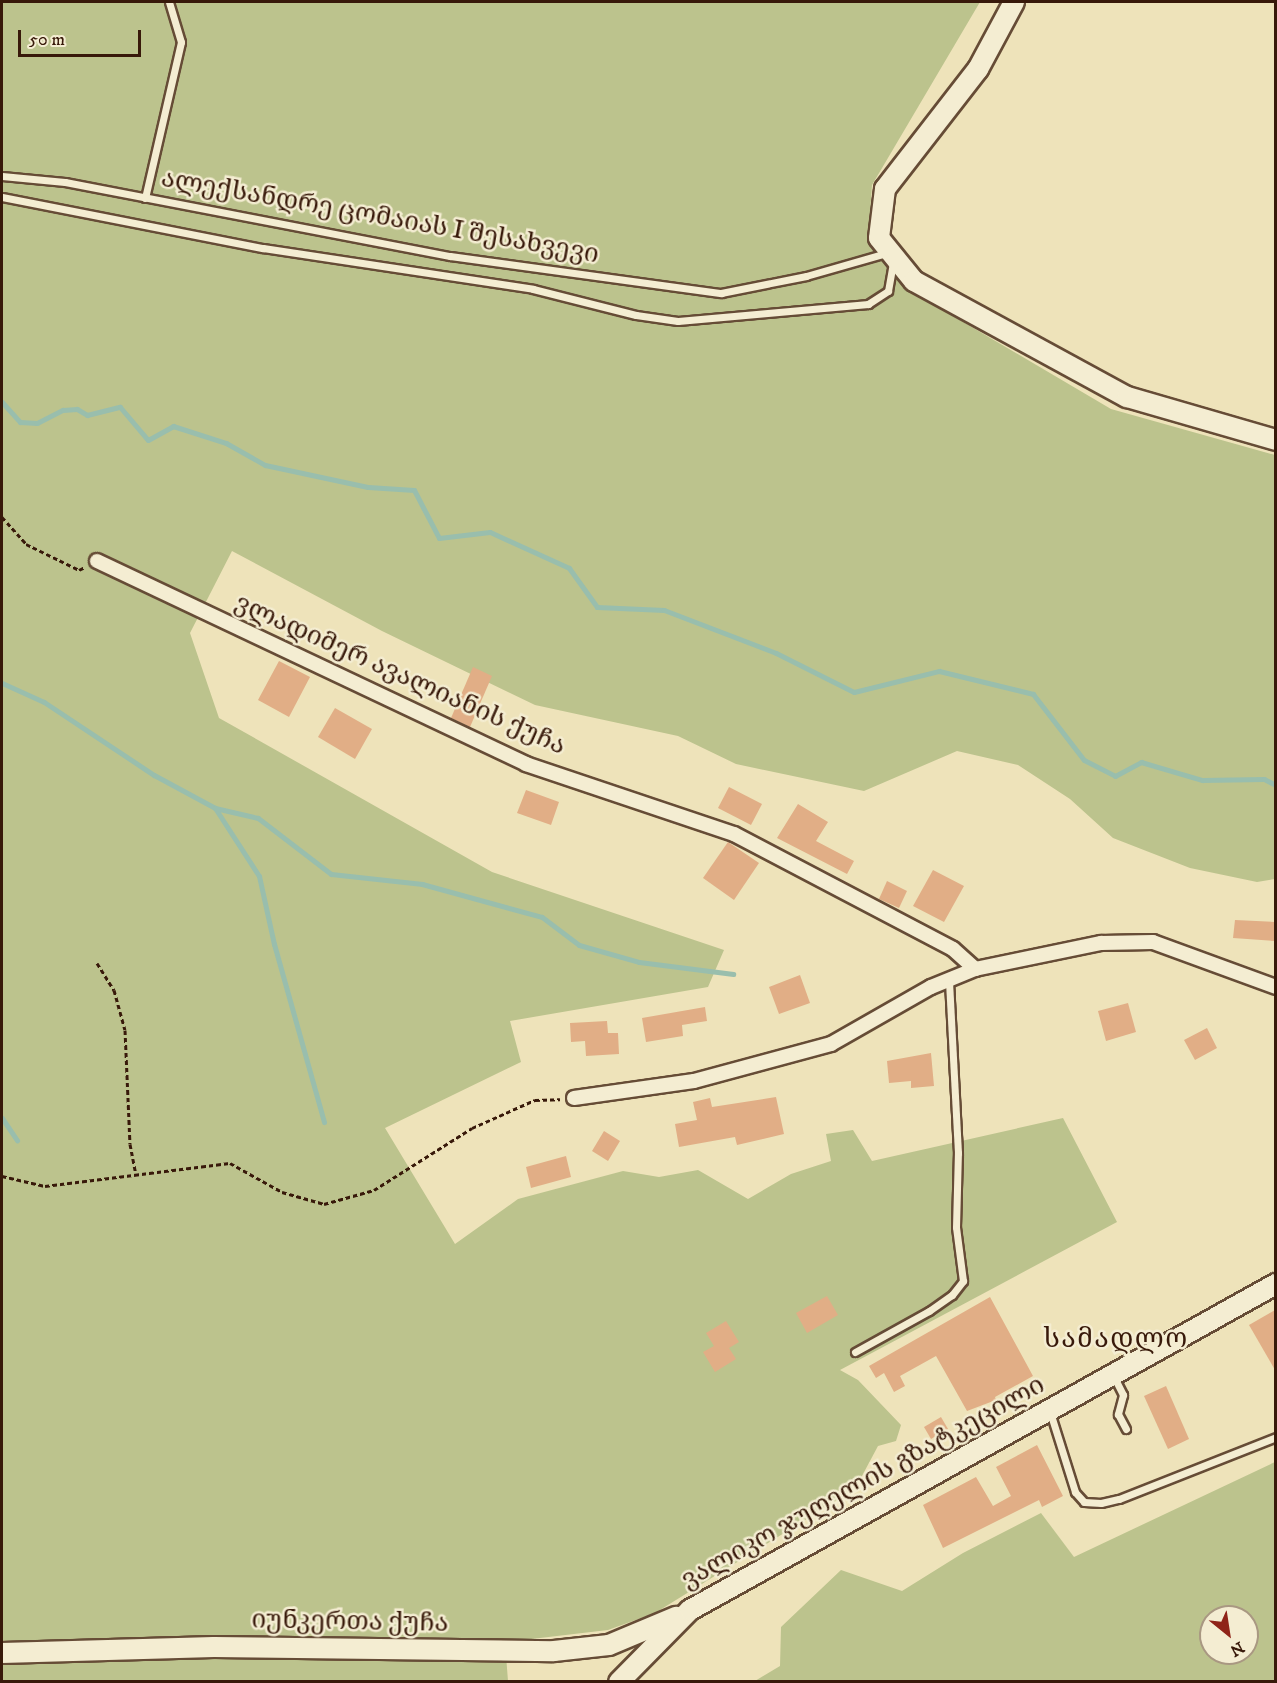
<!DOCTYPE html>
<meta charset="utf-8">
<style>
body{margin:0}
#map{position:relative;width:1277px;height:1683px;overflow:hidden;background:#eee3ba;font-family:"IM FELL DW Pica","Noto Serif Georgian",serif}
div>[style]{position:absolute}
.green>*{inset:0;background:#bcc38d}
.stream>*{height:5px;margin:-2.5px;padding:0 2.5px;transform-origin:2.5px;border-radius:2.5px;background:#99bead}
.building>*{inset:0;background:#e1ae86}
.path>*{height:3px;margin-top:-1.5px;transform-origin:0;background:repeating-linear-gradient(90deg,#38190a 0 4.5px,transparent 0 7.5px)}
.roads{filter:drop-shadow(2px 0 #664c36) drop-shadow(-2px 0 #664c36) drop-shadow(0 2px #664c36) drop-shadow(0 -2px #664c36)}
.lane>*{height:7px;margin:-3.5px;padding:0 3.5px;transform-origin:3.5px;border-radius:3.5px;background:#f4edd2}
.street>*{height:14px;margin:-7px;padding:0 7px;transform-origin:7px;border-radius:7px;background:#f4edd2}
.secondary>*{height:20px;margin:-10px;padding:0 10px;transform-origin:10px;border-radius:10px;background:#f4edd2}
span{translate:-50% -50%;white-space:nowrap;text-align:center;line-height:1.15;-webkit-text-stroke:5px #f4edd2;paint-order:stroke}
.street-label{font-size:26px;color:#38190a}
.neighbourhood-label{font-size:27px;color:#38190a;letter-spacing:1.5px}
.frame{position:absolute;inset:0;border:3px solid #38190a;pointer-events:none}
.north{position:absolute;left:1199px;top:1605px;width:60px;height:60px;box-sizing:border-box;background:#f4edd2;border:2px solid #a99882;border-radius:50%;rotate:150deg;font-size:16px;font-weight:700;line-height:24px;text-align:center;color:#38190a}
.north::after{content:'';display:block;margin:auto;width:21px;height:27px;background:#8f2418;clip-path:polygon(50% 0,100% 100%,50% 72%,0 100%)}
.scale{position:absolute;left:18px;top:30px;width:123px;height:27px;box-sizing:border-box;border:3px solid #38190a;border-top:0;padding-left:8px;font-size:18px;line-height:21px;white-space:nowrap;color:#38190a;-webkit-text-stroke:4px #f4edd2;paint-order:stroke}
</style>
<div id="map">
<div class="green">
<i style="clip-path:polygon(2px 2px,980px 2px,872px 185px,868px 242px,907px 289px,1111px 409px,1275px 455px,1275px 879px,1257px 882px,1190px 868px,1113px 838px,1070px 799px,1018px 765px,957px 751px,864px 791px,736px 764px,678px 736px,535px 705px,382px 631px,232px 551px,190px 633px,219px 718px,492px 872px,724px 950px,708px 987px,510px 1021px,521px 1062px,385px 1128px,455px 1244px,518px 1199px,623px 1171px,659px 1177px,698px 1170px,748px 1199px,791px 1174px,831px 1161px,826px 1134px,853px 1130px,872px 1161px,1063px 1118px,1117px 1222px,840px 1370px,858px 1380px,901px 1425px,896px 1441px,878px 1446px,855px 1489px,655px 1613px,608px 1630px,505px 1642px,508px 1681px,2px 1682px)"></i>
<i style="clip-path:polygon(evenodd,1275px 1462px,1275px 1681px,755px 1681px,780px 1666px,781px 1627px,841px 1570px,902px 1591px,963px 1553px,1041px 1513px,1074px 1557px,1275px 1462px,1211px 1617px,1247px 1617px,1247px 1653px,1211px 1653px,1211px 1617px)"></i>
</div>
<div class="stream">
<i style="left:2px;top:402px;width:27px;rotate:48deg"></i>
<i style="left:20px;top:422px;width:17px;rotate:3deg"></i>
<i style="left:37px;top:423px;width:29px;rotate:-27deg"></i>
<i style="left:63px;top:410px;width:14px;rotate:-4deg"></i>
<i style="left:77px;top:409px;width:12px;rotate:31deg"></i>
<i style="left:87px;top:415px;width:34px;rotate:-14deg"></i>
<i style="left:120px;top:407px;width:43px;rotate:49.7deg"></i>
<i style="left:148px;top:440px;width:29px;rotate:-29deg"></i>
<i style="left:173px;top:426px;width:56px;rotate:17.8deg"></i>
<i style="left:226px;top:443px;width:45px;rotate:29.4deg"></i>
<i style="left:265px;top:465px;width:105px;rotate:12.1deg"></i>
<i style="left:368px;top:487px;width:46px;rotate:3.7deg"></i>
<i style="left:414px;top:490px;width:54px;rotate:62.5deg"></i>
<i style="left:439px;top:538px;width:51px;rotate:-6.7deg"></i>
<i style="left:490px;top:532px;width:87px;rotate:24.5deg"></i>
<i style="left:569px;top:568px;width:48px;rotate:54.3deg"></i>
<i style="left:597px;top:607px;width:67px;rotate:2.6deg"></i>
<i style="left:664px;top:610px;width:120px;rotate:21deg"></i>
<i style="left:776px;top:653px;width:87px;rotate:26.6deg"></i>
<i style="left:854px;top:692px;width:88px;rotate:-13.9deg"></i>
<i style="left:939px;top:671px;width:97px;rotate:13.7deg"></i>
<i style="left:1033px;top:694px;width:83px;rotate:52.3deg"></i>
<i style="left:1084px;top:760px;width:35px;rotate:27deg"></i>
<i style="left:1115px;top:776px;width:30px;rotate:-28deg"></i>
<i style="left:1141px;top:762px;width:64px;rotate:16.4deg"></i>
<i style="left:1202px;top:780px;width:62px;rotate:-0.9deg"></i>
<i style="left:1264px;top:779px;width:13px;rotate:27deg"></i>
<i style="left:2px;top:683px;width:46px;rotate:24.3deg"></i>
<i style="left:44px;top:702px;width:132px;rotate:33.6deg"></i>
<i style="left:154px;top:775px;width:69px;rotate:28.4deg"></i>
<i style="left:215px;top:808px;width:81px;rotate:57.1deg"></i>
<i style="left:259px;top:876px;width:70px;rotate:77.6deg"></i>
<i style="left:274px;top:944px;width:185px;rotate:74.3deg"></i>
<i style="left:215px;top:808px;width:44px;rotate:13.1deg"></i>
<i style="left:258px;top:818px;width:92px;rotate:37.5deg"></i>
<i style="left:331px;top:874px;width:92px;rotate:6.3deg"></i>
<i style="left:422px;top:884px;width:124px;rotate:15.4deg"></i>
<i style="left:542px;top:917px;width:46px;rotate:37.1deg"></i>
<i style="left:579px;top:945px;width:62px;rotate:15.8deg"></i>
<i style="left:639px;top:962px;width:95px;rotate:7.3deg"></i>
<i style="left:2px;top:1118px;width:27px;rotate:56deg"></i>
</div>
<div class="building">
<i style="clip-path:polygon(279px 661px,310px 677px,289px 717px,258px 700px)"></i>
<i style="clip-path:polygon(473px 667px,492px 676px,470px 727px,451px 718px)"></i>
<i style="clip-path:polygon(335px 708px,372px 729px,355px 759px,318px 737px)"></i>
<i style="clip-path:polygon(729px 787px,762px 804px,751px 825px,718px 808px)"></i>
<i style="clip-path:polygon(526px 790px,559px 802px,551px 825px,517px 813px)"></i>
<i style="clip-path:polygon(798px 804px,828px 822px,816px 841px,854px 861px,847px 874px,777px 838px)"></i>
<i style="clip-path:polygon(728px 842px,759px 863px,734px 900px,703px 878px)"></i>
<i style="clip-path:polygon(933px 870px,964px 886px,944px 922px,913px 906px)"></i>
<i style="clip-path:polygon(887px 881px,907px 891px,899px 908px,879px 899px)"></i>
<i style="clip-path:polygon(1235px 920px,1275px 922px,1275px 941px,1233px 938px)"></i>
<i style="clip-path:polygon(800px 975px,810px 1003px,779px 1014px,769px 987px)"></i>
<i style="clip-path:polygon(1128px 1003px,1136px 1032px,1106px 1041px,1098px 1011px)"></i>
<i style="clip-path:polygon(705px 1007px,707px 1021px,682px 1025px,683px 1036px,646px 1042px,642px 1018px)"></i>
<i style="clip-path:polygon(607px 1021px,608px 1033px,618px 1033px,619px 1054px,586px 1056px,585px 1041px,571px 1042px,570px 1023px)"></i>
<i style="clip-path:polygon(1207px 1028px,1217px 1048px,1195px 1060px,1184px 1040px)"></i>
<i style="clip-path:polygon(931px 1053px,934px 1086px,911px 1088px,911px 1081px,889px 1083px,887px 1061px)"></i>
<i style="clip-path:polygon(776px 1097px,784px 1134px,737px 1145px,735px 1137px,679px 1147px,675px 1124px,697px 1120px,693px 1102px,710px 1098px,712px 1107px)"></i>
<i style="clip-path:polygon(604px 1131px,620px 1141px,608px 1161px,592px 1151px)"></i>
<i style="clip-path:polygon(566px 1156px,571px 1177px,531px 1188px,526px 1167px)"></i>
<i style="clip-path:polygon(827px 1296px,838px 1315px,807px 1333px,796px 1313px)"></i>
<i style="clip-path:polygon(990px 1297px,1033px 1376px,995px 1397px,996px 1400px,967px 1411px,936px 1356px,900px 1376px,905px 1386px,894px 1392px,884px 1373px,876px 1378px,869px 1366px)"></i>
<i style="clip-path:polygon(1275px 1310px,1275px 1370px,1249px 1325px)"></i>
<i style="clip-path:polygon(726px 1321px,739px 1342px,729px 1348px,736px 1359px,715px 1372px,703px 1352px,714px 1346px,706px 1333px)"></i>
<i style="clip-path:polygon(1166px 1386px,1189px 1439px,1168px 1449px,1144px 1396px)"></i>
<i style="clip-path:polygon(941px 1417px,948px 1429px,931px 1439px,924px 1427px)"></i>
<i style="clip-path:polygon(1037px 1445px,1063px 1496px,1042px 1507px,1039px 1500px,943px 1548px,923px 1505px,976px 1477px,993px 1506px,1011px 1496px,996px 1467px)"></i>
</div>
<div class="path">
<i style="left:2px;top:517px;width:36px;rotate:48deg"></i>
<i style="left:26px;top:544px;width:59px;rotate:26.1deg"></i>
<i style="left:79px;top:570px;width:7px;rotate:-27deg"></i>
<i style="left:97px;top:963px;width:32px;rotate:58deg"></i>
<i style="left:114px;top:990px;width:41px;rotate:74.6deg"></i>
<i style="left:125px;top:1030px;width:114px;rotate:87.5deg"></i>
<i style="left:130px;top:1144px;width:32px;rotate:79deg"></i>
<i style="left:2px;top:1176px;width:44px;rotate:13.1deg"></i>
<i style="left:45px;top:1186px;width:186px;rotate:-7.1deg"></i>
<i style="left:230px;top:1163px;width:60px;rotate:29.1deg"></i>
<i style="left:282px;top:1192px;width:44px;rotate:15.9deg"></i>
<i style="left:324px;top:1204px;width:52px;rotate:-15.6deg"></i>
<i style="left:374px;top:1190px;width:116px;rotate:-32.3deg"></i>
<i style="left:472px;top:1128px;width:69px;rotate:-24deg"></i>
<i style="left:535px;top:1100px;width:25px;rotate:-2deg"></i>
</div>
<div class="roads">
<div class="lane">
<i style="left:2px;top:176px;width:63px;rotate:5.4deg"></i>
<i style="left:65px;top:182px;width:392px;rotate:10.9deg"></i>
<i style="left:450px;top:256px;width:274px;rotate:7.8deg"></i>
<i style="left:721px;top:293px;width:87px;rotate:-11.3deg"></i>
<i style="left:806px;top:276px;width:84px;rotate:-15.9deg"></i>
<i style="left:2px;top:197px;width:266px;rotate:11.1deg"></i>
<i style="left:263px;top:248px;width:273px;rotate:8.6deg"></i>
<i style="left:533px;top:289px;width:106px;rotate:14.2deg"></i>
<i style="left:636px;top:315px;width:42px;rotate:8.1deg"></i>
<i style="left:678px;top:321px;width:191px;rotate:-5.1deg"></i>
<i style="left:868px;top:304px;width:24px;rotate:-33deg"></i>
<i style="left:888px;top:291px;width:29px;rotate:-80deg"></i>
<i style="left:145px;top:198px;width:160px;rotate:-77deg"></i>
<i style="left:181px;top:42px;width:42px;rotate:-106.7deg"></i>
<i style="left:855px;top:1352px;width:85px;rotate:-29deg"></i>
<i style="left:929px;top:1311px;width:28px;rotate:-35deg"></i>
<i style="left:952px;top:1295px;width:18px;rotate:-52deg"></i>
<i style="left:963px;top:1281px;width:54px;rotate:-97.4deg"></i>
<i style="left:956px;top:1227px;width:74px;rotate:-88.5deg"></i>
<i style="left:958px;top:1153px;width:173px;rotate:-93deg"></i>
<i style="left:1114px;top:1377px;width:20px;rotate:63deg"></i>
<i style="left:1123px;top:1395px;width:20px;rotate:105deg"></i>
<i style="left:1118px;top:1414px;width:17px;rotate:62deg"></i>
<i style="left:1050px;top:1412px;width:84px;rotate:72.6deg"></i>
<i style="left:1075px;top:1492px;width:13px;rotate:48deg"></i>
<i style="left:1084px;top:1502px;width:17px;rotate:3deg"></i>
<i style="left:1101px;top:1503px;width:18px;rotate:-13deg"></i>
<i style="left:1119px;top:1499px;width:169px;rotate:-21.5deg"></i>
</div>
<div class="street">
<i style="left:97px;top:561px;width:475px;rotate:25.3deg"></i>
<i style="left:526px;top:764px;width:219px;rotate:18.6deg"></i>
<i style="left:734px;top:834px;width:247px;rotate:27.7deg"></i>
<i style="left:953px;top:949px;width:30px;rotate:42deg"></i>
<i style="left:574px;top:1098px;width:121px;rotate:-8.1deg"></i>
<i style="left:694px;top:1081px;width:142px;rotate:-15.1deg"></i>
<i style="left:831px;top:1044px;width:115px;rotate:-29.7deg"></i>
<i style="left:931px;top:987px;width:48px;rotate:-22.2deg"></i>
<i style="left:975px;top:969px;width:129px;rotate:-11.7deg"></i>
<i style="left:1101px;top:943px;width:52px;rotate:-1.1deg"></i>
<i style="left:1153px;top:942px;width:131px;rotate:20.1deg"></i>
</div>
<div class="secondary">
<i style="left:1014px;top:2px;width:76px;rotate:118.2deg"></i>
<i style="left:978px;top:69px;width:152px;rotate:127.8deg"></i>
<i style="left:885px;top:189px;width:49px;rotate:97deg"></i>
<i style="left:879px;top:238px;width:55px;rotate:50.9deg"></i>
<i style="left:914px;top:281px;width:243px;rotate:28.6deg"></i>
<i style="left:1127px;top:397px;width:155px;rotate:16.1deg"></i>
<i style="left:2px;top:1653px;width:212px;rotate:-1.6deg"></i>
<i style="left:214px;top:1647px;width:340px;rotate:0.7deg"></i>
<i style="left:554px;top:1651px;width:55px;rotate:-6.2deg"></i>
<i style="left:609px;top:1645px;width:73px;rotate:-22.7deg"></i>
<i style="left:619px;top:1682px;width:101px;rotate:-45.4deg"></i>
<i style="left:690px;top:1610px;width:671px;rotate:-29.09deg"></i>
</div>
</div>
<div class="street-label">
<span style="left:380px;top:217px;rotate:10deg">ალექსანდრე ცომაიას I შესახვევი</span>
<span style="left:400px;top:675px;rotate:24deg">ვლადიმერ ავალიანის ქუჩა</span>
<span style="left:863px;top:1483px;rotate:-29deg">ვალიკო ჯუღელის გზატკეცილი</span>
<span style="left:350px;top:1622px;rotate:1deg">იუნკერთა ქუჩა</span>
</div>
<div class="neighbourhood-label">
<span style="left:1116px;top:1340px">სამადლო</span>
</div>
<div class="frame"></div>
<div class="north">N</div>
<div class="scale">50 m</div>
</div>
